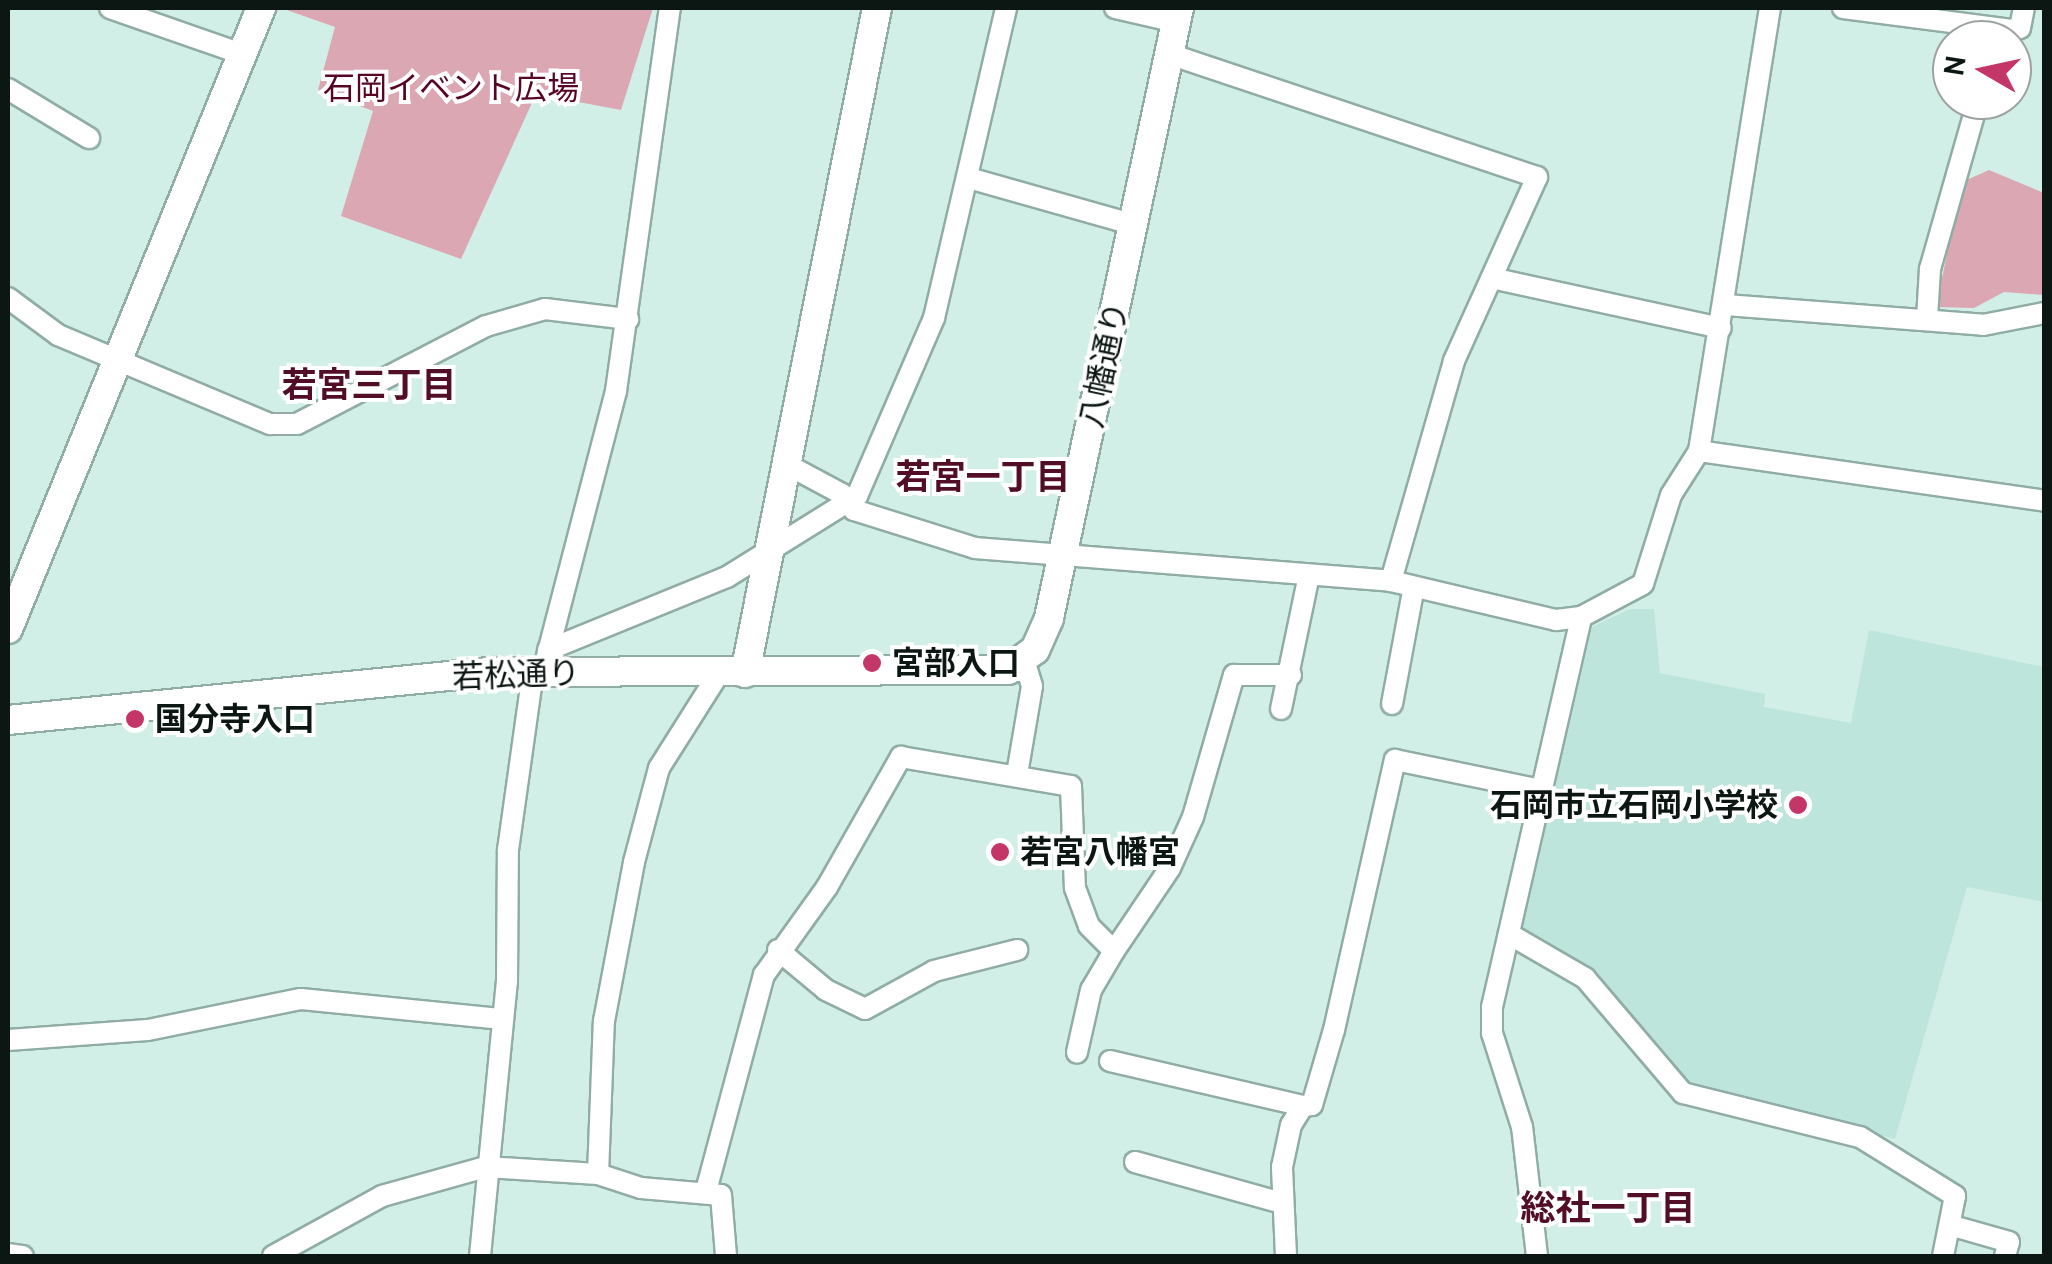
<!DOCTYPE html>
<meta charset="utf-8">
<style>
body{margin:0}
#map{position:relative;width:2052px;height:1264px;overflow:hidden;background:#d1efe7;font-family:Cabin,"Noto Sans JP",sans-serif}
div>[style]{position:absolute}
.built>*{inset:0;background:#bde5db}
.green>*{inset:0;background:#dba7b2}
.roads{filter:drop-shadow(2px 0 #90aca5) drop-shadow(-2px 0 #90aca5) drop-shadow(0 2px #90aca5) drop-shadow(0 -2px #90aca5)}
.street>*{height:20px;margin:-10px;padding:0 10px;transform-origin:10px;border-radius:10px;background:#fff}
.secondary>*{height:28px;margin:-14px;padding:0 14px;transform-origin:14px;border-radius:14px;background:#fff}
.dots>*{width:28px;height:28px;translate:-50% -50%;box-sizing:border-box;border:5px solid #fff;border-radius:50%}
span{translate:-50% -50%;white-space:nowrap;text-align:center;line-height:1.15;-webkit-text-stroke:8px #fff;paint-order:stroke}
.park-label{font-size:32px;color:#570426}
.street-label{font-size:32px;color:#0c1714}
.poi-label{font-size:32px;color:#0c1714;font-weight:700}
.left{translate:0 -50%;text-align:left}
.right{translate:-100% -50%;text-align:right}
.neighbourhood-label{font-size:35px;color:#520e27;font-weight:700}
.frame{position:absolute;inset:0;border:10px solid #0c1714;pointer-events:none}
.north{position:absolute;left:1932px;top:20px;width:100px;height:100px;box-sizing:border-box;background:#fff;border:2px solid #9ea2a1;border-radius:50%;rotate:279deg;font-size:28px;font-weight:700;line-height:40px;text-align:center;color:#0c1714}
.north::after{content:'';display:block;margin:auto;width:35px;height:45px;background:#c33667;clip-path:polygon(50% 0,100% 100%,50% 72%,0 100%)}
</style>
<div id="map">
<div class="built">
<i style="clip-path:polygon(1630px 609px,1654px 609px,1660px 673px,1765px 694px,1764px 707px,1851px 723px,1869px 630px,2044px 667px,2044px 902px,1967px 887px,1895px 1139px,1688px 1083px,1591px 968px,1522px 931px,1592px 627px)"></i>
</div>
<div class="green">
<i style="clip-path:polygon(281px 8px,653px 8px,621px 110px,536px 94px,461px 259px,341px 216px,373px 111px,318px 90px,335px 27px)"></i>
<i style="clip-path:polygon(1989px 170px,2044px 193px,2044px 295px,2004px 292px,1974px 308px,1936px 307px,1962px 182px)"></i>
</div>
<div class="roads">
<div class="street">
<i style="left:110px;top:8px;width:140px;rotate:19.2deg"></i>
<i style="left:1115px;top:8px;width:63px;rotate:12.9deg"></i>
<i style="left:1843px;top:8px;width:170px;rotate:7.4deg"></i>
<i style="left:2012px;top:30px;width:8px;rotate:-14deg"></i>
<i style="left:2020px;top:28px;width:20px;rotate:-79deg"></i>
<i style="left:1169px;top:54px;width:388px;rotate:18.5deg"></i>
<i style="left:1537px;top:177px;width:202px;rotate:114.3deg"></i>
<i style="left:1454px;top:361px;width:229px;rotate:106deg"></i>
<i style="left:8px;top:89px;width:95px;rotate:31.2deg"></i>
<i style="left:969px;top:178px;width:173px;rotate:15.8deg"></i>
<i style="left:1496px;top:279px;width:230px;rotate:12.3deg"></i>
<i style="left:8px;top:298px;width:62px;rotate:36.5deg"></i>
<i style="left:58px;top:335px;width:230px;rotate:22.8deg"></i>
<i style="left:270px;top:424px;width:27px"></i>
<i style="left:297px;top:424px;width:213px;rotate:-27.4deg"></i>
<i style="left:486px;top:326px;width:61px;rotate:-16.1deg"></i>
<i style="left:545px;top:309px;width:84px;rotate:6.9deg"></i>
<i style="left:1726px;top:305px;width:258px;rotate:4.4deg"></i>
<i style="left:1983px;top:325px;width:62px;rotate:-11.1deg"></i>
<i style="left:1927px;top:318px;width:49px;rotate:-86.5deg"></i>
<i style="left:1930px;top:269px;width:176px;rotate:-74.1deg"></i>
<i style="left:1699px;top:451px;width:349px;rotate:8.2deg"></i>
<i style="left:786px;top:464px;width:64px;rotate:28.2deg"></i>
<i style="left:842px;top:494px;width:20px;rotate:53deg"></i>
<i style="left:854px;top:510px;width:127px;rotate:17.4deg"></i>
<i style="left:975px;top:548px;width:417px;rotate:4.5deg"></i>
<i style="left:1391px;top:581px;width:170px;rotate:13.3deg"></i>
<i style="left:1556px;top:620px;width:25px;rotate:-7deg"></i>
<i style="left:1581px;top:617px;width:70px;rotate:-28deg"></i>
<i style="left:1643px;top:584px;width:93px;rotate:-72.5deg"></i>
<i style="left:1671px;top:495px;width:52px;rotate:-57.5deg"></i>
<i style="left:1699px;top:451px;width:449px;rotate:-80.9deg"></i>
<i style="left:548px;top:650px;width:193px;rotate:-22.2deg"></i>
<i style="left:727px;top:577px;width:153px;rotate:-31.9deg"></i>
<i style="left:857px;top:496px;width:194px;rotate:-66.6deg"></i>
<i style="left:934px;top:318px;width:318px;rotate:-76.9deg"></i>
<i style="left:546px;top:660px;width:278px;rotate:-75.4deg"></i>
<i style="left:616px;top:391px;width:387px;rotate:-82deg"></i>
<i style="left:1392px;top:704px;width:119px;rotate:-79.4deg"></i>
<i style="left:1281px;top:709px;width:137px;rotate:-78.2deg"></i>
<i style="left:1017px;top:774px;width:89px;rotate:-80.3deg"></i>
<i style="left:1032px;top:686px;width:27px;rotate:-107deg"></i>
<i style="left:1509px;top:934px;width:88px;rotate:30.1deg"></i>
<i style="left:1585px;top:978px;width:151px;rotate:49.6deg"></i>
<i style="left:1683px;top:1093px;width:182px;rotate:14deg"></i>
<i style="left:1860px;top:1137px;width:112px;rotate:31.8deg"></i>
<i style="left:1955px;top:1196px;width:61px;rotate:101.3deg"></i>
<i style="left:778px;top:950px;width:62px;rotate:39.8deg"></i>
<i style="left:826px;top:990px;width:43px;rotate:26deg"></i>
<i style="left:865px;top:1009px;width:79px;rotate:-28.8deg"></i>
<i style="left:934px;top:971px;width:86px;rotate:-14.2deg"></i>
<i style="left:1114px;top:951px;width:100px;rotate:-56deg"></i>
<i style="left:1170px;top:868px;width:56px;rotate:-65.7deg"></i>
<i style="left:1193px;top:817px;width:148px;rotate:-73.9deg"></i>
<i style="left:1234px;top:675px;width:57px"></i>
<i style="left:8px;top:1040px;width:140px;rotate:-4.1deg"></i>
<i style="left:148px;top:1030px;width:156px;rotate:-11.5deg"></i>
<i style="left:301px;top:999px;width:200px;rotate:5.7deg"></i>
<i style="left:1110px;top:1061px;width:198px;rotate:13.1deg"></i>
<i style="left:1135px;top:1162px;width:153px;rotate:15.6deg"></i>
<i style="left:598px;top:1174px;width:153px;rotate:-87.8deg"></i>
<i style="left:604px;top:1021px;width:162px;rotate:-79.3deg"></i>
<i style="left:634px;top:862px;width:97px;rotate:-75.1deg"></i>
<i style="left:659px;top:768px;width:112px;rotate:-57.7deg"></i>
<i style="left:706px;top:1191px;width:224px;rotate:-75deg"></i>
<i style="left:764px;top:975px;width:108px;rotate:-54.4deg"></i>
<i style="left:827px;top:887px;width:150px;rotate:-60.4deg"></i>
<i style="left:901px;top:757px;width:172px;rotate:9.7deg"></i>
<i style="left:1071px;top:786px;width:102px;rotate:87.8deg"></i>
<i style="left:1075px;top:888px;width:40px;rotate:69.8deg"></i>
<i style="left:1089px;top:926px;width:35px;rotate:45deg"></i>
<i style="left:1114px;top:951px;width:45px;rotate:120.5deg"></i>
<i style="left:1091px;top:990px;width:64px;rotate:102.7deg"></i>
<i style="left:1953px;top:1226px;width:58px;rotate:15.9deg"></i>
<i style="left:2009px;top:1242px;width:15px;rotate:106deg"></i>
<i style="left:8px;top:1254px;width:15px;rotate:8deg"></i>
<i style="left:273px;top:1256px;width:124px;rotate:-28.8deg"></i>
<i style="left:382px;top:1196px;width:108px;rotate:-15.6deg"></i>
<i style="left:486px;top:1167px;width:112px;rotate:3.6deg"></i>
<i style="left:598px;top:1174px;width:45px;rotate:18deg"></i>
<i style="left:641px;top:1188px;width:80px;rotate:5deg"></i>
<i style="left:721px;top:1195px;width:61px;rotate:85.3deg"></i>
<i style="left:480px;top:1256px;width:275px;rotate:-84.4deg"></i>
<i style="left:507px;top:982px;width:132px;rotate:-89.6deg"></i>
<i style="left:508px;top:850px;width:180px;rotate:-82deg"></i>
<i style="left:1286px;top:1256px;width:89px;rotate:-92.6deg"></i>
<i style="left:1282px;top:1167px;width:43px;rotate:-77.9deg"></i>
<i style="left:1291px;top:1125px;width:22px;rotate:-58deg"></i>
<i style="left:1303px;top:1106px;width:9px;rotate:-6deg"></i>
<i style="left:1312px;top:1105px;width:78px;rotate:-73.7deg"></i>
<i style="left:1334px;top:1030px;width:277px;rotate:-77.3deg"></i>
<i style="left:1395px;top:760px;width:149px;rotate:11.6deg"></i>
<i style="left:1537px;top:1256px;width:130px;rotate:-96.6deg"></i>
<i style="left:1522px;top:1127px;width:99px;rotate:-107.7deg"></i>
<i style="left:1492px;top:1033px;width:26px;rotate:-90deg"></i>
<i style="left:1492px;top:1007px;width:400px;rotate:-77.1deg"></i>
</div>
<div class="secondary">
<i style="left:8px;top:629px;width:671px;rotate:-67.83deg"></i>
<i style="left:745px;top:673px;width:678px;rotate:-78.77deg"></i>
<i style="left:8px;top:720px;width:486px;rotate:-5.7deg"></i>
<i style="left:492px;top:672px;width:516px;rotate:-0.22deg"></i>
<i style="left:1008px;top:670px;width:34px;rotate:-37deg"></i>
<i style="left:1035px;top:650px;width:35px;rotate:-66deg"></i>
<i style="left:1049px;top:618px;width:624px;rotate:-77.97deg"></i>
</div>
</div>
<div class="dots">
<i style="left:872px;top:663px;background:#c33667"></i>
<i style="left:135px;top:719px;background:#c33667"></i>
<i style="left:1798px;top:805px;background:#c33667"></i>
<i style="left:1000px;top:852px;background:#c33667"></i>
</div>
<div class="park-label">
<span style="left:451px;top:88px">石岡イベント広場</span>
</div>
<div class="street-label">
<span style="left:1104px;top:365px;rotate:-78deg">八幡通り</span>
<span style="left:516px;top:675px;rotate:-2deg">若松通り</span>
</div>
<div class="poi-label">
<span class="left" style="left:892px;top:663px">宮部入口</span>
<span class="left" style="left:155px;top:719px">国分寺入口</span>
<span class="right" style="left:1778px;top:805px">石岡市立石岡小学校</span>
<span class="left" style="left:1020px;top:852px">若宮八幡宮</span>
</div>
<div class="neighbourhood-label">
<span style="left:369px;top:385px">若宮三丁目</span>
<span style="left:983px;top:477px">若宮一丁目</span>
<span style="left:1608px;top:1208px">総社一丁目</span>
</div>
<div class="frame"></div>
<div class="north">N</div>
</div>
